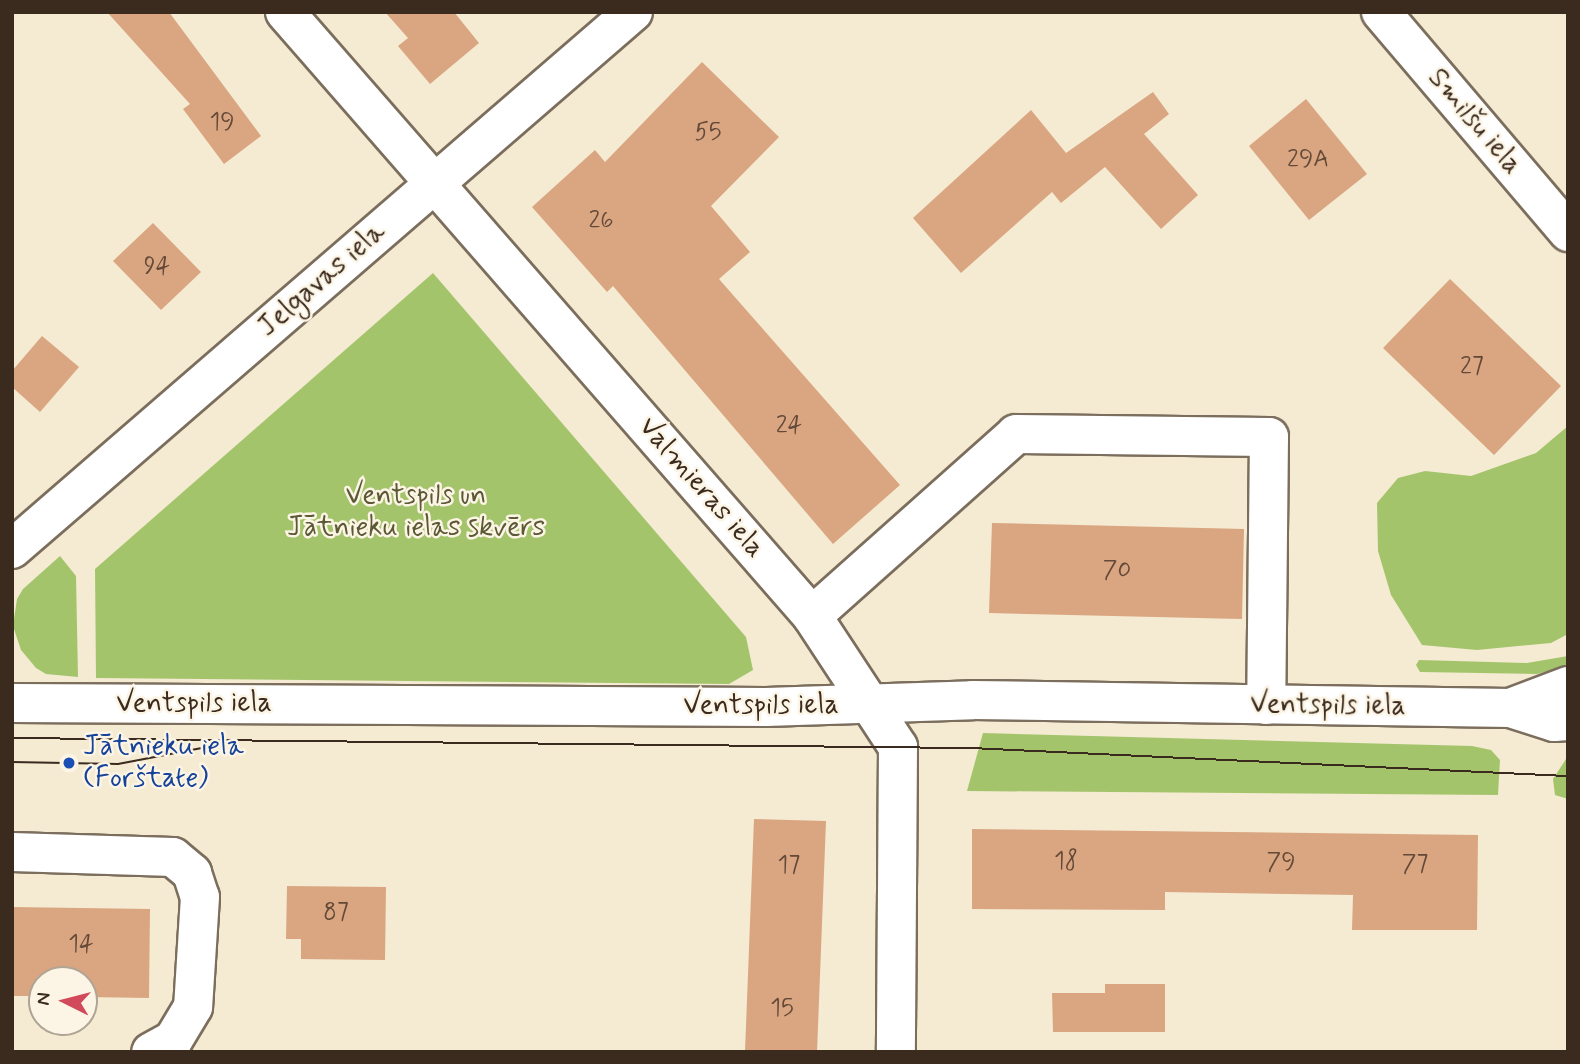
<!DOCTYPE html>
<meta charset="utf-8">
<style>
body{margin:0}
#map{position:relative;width:1580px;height:1064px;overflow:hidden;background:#f4ebd2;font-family:Mynerve,sans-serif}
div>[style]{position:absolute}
.green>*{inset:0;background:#a4c46c}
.building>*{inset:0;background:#daa581}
.roads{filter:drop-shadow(2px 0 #7c6e5d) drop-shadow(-2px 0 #7c6e5d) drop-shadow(0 2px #7c6e5d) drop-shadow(0 -2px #7c6e5d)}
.minor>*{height:38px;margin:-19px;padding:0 19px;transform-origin:19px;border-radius:19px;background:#fff}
.tram>*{height:2px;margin:-1px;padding:0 1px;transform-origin:1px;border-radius:1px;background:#3b2a1e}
.dots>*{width:19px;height:19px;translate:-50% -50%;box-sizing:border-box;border:4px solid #fcf5e5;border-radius:50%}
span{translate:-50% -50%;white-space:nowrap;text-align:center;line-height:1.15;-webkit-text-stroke:5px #fcf5e5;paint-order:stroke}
.number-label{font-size:24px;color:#634937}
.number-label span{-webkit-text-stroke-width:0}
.street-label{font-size:28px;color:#3b2a1e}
.park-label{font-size:28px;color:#5a5835}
.transit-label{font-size:28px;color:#164399}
.left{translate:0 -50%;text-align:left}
.frame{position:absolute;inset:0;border:14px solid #3b2a1e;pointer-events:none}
.north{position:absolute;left:28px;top:966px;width:70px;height:70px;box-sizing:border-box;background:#fcf5e5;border:2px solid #afa495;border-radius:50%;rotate:276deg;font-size:19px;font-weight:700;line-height:28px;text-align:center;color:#3b2a1e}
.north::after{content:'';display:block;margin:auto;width:24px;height:32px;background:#d1495b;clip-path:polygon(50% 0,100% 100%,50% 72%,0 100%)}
</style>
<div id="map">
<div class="green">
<i style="clip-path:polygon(433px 273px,746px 637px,753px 670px,729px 684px,96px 678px,95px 569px)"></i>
<i style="clip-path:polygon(1568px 426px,1568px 634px,1551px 643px,1477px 650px,1422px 645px,1391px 595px,1378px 551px,1377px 503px,1398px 478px,1425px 471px,1471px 476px,1536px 453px)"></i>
<i style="clip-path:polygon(60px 556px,76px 576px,78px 677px,46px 674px,36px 668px,21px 650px,13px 626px,17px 599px,23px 589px)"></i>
<i style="clip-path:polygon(1568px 656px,1568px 666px,1537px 674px,1420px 672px,1416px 665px,1419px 660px,1527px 663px)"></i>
<i style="clip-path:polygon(983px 733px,1472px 746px,1491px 750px,1500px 760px,1498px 795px,967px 791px)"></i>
<i style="clip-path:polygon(1568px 756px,1568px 799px,1555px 795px,1553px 779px)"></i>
</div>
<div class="building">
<i style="clip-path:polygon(107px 12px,169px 12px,261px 136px,224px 164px,183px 109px,190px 104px)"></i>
<i style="clip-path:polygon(385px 12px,454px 12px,479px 43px,430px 84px,398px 46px,408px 38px)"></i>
<i style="clip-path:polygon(702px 62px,779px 137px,711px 206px,750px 252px,719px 279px,900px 485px,833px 544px,613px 286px,607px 292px,532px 207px,595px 150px,605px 162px)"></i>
<i style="clip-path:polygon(1153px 92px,1169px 114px,1144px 134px,1198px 195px,1161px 229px,1105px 167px,1061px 203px,1052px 192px,961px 273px,913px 218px,1031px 110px,1066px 153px)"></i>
<i style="clip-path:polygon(1306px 99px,1367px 174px,1309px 220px,1249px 146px)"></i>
<i style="clip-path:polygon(153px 223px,201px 272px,161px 310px,113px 261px)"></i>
<i style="clip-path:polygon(1450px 279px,1561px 386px,1494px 455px,1383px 348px)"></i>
<i style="clip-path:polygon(42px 336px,79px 367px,40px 412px,12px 387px,12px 371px)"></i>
<i style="clip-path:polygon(992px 523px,1244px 529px,1242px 619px,989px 613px)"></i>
<i style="clip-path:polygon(754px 819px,826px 821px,817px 1052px,745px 1052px)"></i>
<i style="clip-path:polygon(972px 829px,1478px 835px,1477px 930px,1352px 930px,1353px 895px,1165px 892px,1165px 910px,972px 909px)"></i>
<i style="clip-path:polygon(287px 886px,386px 887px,385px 960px,301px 959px,301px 939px,286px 939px)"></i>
<i style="clip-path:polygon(12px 907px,150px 909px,149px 998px,84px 997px,84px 980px,42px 980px,42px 996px,12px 996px)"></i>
<i style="clip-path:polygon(1105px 984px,1165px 984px,1165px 1032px,1053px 1032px,1052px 993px,1105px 993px)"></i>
</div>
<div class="roads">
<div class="minor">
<i style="left:285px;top:12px;width:802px;rotate:48.89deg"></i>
<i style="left:812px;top:616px;width:157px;rotate:56.7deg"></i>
<i style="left:898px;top:747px;width:305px;rotate:90.4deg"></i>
<i style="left:1381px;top:12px;width:289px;rotate:49.6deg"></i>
<i style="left:12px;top:549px;width:821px;rotate:-40.85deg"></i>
<i style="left:812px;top:616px;width:273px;rotate:-41.7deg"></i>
<i style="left:1016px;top:434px;width:253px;rotate:0.7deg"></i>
<i style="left:1269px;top:437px;width:268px;rotate:90.6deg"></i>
<i style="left:12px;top:703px;width:754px;rotate:0.3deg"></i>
<i style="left:766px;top:707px;width:207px;rotate:-1.9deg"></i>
<i style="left:973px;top:700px;width:537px;rotate:0.85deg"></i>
<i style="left:1510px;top:708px;width:46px;rotate:17.7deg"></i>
<i style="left:1554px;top:722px;width:14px;rotate:-4deg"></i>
<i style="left:1510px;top:708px;width:62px;rotate:-20.8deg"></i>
<i style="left:12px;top:852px;width:161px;rotate:1.8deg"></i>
<i style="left:173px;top:857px;width:25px;rotate:40deg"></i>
<i style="left:192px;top:873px;width:25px;rotate:72deg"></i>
<i style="left:200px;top:897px;width:110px;rotate:93.6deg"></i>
<i style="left:193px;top:1007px;width:39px;rotate:121deg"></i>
<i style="left:173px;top:1040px;width:25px;rotate:151deg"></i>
</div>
</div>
<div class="tram">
<i style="left:12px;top:738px;width:959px;rotate:0.6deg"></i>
<i style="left:971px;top:748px;width:598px;rotate:2.69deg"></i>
<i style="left:12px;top:762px;width:106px;rotate:1.1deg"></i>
<i style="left:118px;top:764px;width:96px;rotate:-10.8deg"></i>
</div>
<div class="dots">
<i style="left:69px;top:763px;background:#1a4fb4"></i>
</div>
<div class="number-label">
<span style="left:222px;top:123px">19</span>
<span style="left:708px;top:133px">55</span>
<span style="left:1308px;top:160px">29A</span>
<span style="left:601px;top:221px">26</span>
<span style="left:157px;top:267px">94</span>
<span style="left:1472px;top:367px">27</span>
<span style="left:789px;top:426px">24</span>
<span style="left:1117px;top:571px">70</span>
<span style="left:1066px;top:862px">18</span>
<span style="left:1281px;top:863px">79</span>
<span style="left:1415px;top:865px">77</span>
<span style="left:789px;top:866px">17</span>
<span style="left:336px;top:913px">87</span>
<span style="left:81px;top:945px">14</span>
<span style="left:782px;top:1009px">15</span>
</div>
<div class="street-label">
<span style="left:1474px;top:122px;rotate:50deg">Smilšu iela</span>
<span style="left:322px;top:280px;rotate:-41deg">Jelgavas iela</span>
<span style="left:701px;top:488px;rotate:49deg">Valmieras iela</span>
<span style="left:194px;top:704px">Ventspils iela</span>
<span style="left:761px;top:706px">Ventspils iela</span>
<span style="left:1328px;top:706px;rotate:1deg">Ventspils iela</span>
</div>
<div class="park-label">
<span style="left:416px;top:512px">Ventspils un<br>Jātnieku ielas skvērs</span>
</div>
<div class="transit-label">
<span class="left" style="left:83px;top:763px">Jātnieku iela<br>(Forštate)</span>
</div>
<div class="frame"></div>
<div class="north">N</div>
</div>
